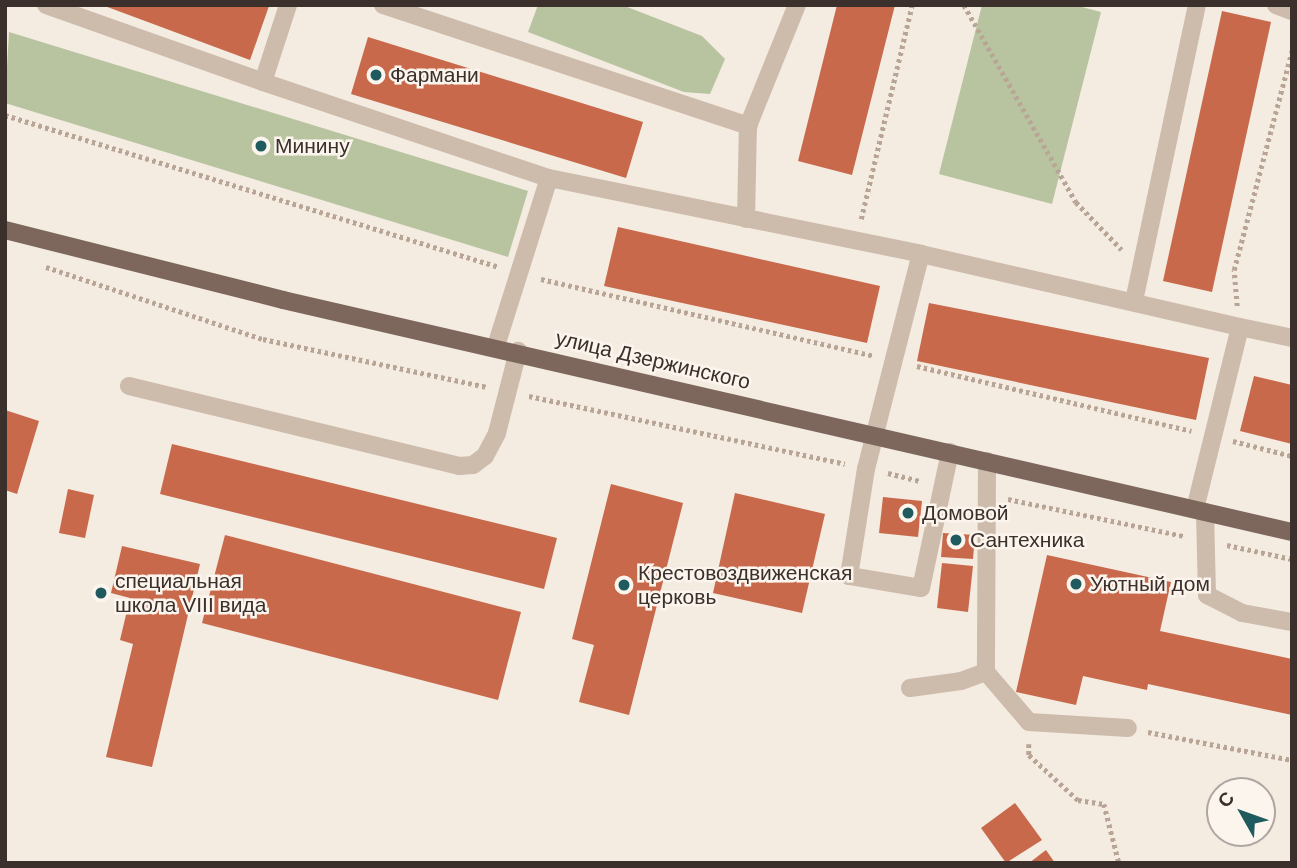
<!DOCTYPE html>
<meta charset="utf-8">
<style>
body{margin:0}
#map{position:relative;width:1297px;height:868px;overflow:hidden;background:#f4ebe1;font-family:Helvetica,sans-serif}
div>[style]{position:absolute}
.green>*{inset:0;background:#b8c4a0}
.building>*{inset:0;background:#c8694b}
.path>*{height:4.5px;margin-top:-2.25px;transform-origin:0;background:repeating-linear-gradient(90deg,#b9a596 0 3.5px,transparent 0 7px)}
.minor>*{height:18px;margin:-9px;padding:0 9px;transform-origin:9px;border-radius:9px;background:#cdbbac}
.major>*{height:18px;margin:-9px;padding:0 9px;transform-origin:9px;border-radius:9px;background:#7d675c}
.dots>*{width:19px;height:19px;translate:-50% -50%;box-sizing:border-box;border:4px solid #fbf5ee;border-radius:50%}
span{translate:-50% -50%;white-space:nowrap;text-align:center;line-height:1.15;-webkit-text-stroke:5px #fbf5ee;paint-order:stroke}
.poi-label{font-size:21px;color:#3b302b}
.left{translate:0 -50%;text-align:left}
.street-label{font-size:21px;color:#3b302b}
.frame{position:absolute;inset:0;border:7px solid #3b302b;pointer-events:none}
.north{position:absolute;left:1206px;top:777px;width:70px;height:70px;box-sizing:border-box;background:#fbf5ee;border:2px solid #aea6a0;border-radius:50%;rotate:310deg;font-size:19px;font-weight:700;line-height:28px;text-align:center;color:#3b302b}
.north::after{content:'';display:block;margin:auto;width:24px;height:32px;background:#1f5a5e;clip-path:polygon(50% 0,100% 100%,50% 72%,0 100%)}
</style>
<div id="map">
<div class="green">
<i style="clip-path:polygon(538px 5px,622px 5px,702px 36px,725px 59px,710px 94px,684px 92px,528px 32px)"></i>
<i style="clip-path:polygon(982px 5px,1074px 5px,1101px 12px,1052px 204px,939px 174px)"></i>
<i style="clip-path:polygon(9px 32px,528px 191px,508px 257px,5px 103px)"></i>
</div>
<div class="building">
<i style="clip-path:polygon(102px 5px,266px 5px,269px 6px,250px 60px)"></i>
<i style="clip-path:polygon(837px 5px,895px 5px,852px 175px,798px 161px)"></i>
<i style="clip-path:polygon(1222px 11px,1271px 22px,1212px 292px,1163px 281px)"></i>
<i style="clip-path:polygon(368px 37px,643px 122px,626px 178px,351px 94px)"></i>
<i style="clip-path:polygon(618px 227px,880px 286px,867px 343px,604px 286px)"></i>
<i style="clip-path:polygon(929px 303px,1209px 358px,1196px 420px,917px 361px)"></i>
<i style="clip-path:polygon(1254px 376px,1292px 385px,1292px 444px,1240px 431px)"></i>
<i style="clip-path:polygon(5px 410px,39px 421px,17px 494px,5px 490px)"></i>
<i style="clip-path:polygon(172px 444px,557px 538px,544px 589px,160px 494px)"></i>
<i style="clip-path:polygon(611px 484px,683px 503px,629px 715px,579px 702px,594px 645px,572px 639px)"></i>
<i style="clip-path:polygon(68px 489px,94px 495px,85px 538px,59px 533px)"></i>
<i style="clip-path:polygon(735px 493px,825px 514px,802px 613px,713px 593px)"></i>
<i style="clip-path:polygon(883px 497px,922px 501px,918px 537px,879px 533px)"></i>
<i style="clip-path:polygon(943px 533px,975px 535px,973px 559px,941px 557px)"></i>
<i style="clip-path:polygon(225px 535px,521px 612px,498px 700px,202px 623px)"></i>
<i style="clip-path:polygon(122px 546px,200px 564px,152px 767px,106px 757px,133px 644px,120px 640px,130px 598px,111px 593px)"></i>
<i style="clip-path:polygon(1047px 555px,1171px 582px,1160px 631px,1292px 659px,1292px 715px,1148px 684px,1147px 690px,1083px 676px,1076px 705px,1016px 692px)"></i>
<i style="clip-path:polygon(942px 563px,973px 566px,968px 612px,937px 608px)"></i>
<i style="clip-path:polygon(1015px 803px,1042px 840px,1006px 863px,981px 828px)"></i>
<i style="clip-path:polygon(1046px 850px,1055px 863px,1029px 863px)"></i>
</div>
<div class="path">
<i style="left:964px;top:5px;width:227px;rotate:60.4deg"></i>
<i style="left:1076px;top:202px;width:66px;rotate:46.2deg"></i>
<i style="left:5px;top:115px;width:517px;rotate:17.1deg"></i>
<i style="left:861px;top:219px;width:220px;rotate:-76.6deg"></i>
<i style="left:46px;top:267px;width:229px;rotate:18.4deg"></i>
<i style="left:263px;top:339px;width:228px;rotate:12.1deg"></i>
<i style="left:541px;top:279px;width:342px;rotate:13deg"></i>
<i style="left:1237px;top:306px;width:36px;rotate:-95deg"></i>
<i style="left:1234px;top:270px;width:228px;rotate:-75.2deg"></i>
<i style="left:917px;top:366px;width:282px;rotate:13.3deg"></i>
<i style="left:529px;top:396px;width:323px;rotate:12.1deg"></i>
<i style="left:1233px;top:441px;width:61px;rotate:14.3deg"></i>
<i style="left:888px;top:473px;width:33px;rotate:14deg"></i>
<i style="left:1008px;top:499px;width:180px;rotate:11.9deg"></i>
<i style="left:1227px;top:545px;width:66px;rotate:12.2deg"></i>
<i style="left:1148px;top:732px;width:147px;rotate:11deg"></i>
<i style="left:1029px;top:744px;width:11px;rotate:90deg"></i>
<i style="left:1029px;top:755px;width:67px;rotate:42.6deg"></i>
<i style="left:1078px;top:800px;width:26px;rotate:9deg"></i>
<i style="left:1104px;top:804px;width:61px;rotate:75.7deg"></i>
</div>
<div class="minor">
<i style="left:46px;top:5px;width:230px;rotate:19.5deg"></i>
<i style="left:263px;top:82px;width:81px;rotate:-72deg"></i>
<i style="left:383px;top:5px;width:385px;rotate:18.3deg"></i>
<i style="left:1276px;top:5px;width:17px;rotate:21deg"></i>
<i style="left:263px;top:82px;width:302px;rotate:18.6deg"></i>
<i style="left:549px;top:178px;width:380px;rotate:11.5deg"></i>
<i style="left:746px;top:219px;width:93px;rotate:-88.8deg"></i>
<i style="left:748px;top:126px;width:131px;rotate:-68deg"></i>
<i style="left:1134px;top:301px;width:303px;rotate:-78deg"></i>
<i style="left:496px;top:346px;width:176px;rotate:-72.5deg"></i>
<i style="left:129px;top:386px;width:340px;rotate:13.6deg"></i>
<i style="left:459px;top:466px;width:14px;rotate:-4deg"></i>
<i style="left:473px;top:465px;width:15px;rotate:-37deg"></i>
<i style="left:485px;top:456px;width:26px;rotate:-62deg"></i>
<i style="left:497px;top:433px;width:85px;rotate:-75.6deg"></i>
<i style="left:950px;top:452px;width:139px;rotate:102deg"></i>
<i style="left:921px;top:588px;width:73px;rotate:-170.5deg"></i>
<i style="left:849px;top:576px;width:108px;rotate:-81deg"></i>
<i style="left:866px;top:469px;width:222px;rotate:-75.7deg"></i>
<i style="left:921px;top:254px;width:327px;rotate:12.9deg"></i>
<i style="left:987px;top:461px;width:211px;rotate:90.3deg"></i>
<i style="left:986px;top:672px;width:66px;rotate:49.3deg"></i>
<i style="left:1029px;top:722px;width:99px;rotate:3.5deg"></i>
<i style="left:1195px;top:509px;width:187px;rotate:-76.1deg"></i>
<i style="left:1240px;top:327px;width:53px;rotate:11.9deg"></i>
<i style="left:1205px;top:512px;width:83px;rotate:88.6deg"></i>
<i style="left:1207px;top:595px;width:39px;rotate:27deg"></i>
<i style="left:1242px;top:613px;width:51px;rotate:10.2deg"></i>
<i style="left:910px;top:688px;width:51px;rotate:-7.8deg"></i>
<i style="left:961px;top:681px;width:27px;rotate:-20deg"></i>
</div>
<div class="major">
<i style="left:5px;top:230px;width:287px;rotate:14.1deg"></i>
<i style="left:283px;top:300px;width:1035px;rotate:12.95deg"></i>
</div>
<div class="dots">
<i style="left:376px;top:75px;background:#1f5a5e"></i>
<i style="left:261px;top:146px;background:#1f5a5e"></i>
<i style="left:908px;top:513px;background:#1f5a5e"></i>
<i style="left:956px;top:540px;background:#1f5a5e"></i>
<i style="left:1076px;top:584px;background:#1f5a5e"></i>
<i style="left:624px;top:585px;background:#1f5a5e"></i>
<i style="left:101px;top:593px;background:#1f5a5e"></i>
</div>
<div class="poi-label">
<span class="left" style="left:390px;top:75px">Фармани</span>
<span class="left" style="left:275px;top:146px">Минину</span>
<span class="left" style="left:922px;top:513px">Домовой</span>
<span class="left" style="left:970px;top:540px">Сантехника</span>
<span class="left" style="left:638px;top:585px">Крестовоздвиженская<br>церковь</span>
<span class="left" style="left:115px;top:593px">специальная<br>школа VIII вида</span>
<span class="left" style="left:1090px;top:584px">Уютный дом</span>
</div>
<div class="street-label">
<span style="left:653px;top:360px;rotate:13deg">улица Дзержинского</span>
</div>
<div class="frame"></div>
<div class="north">С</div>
</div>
